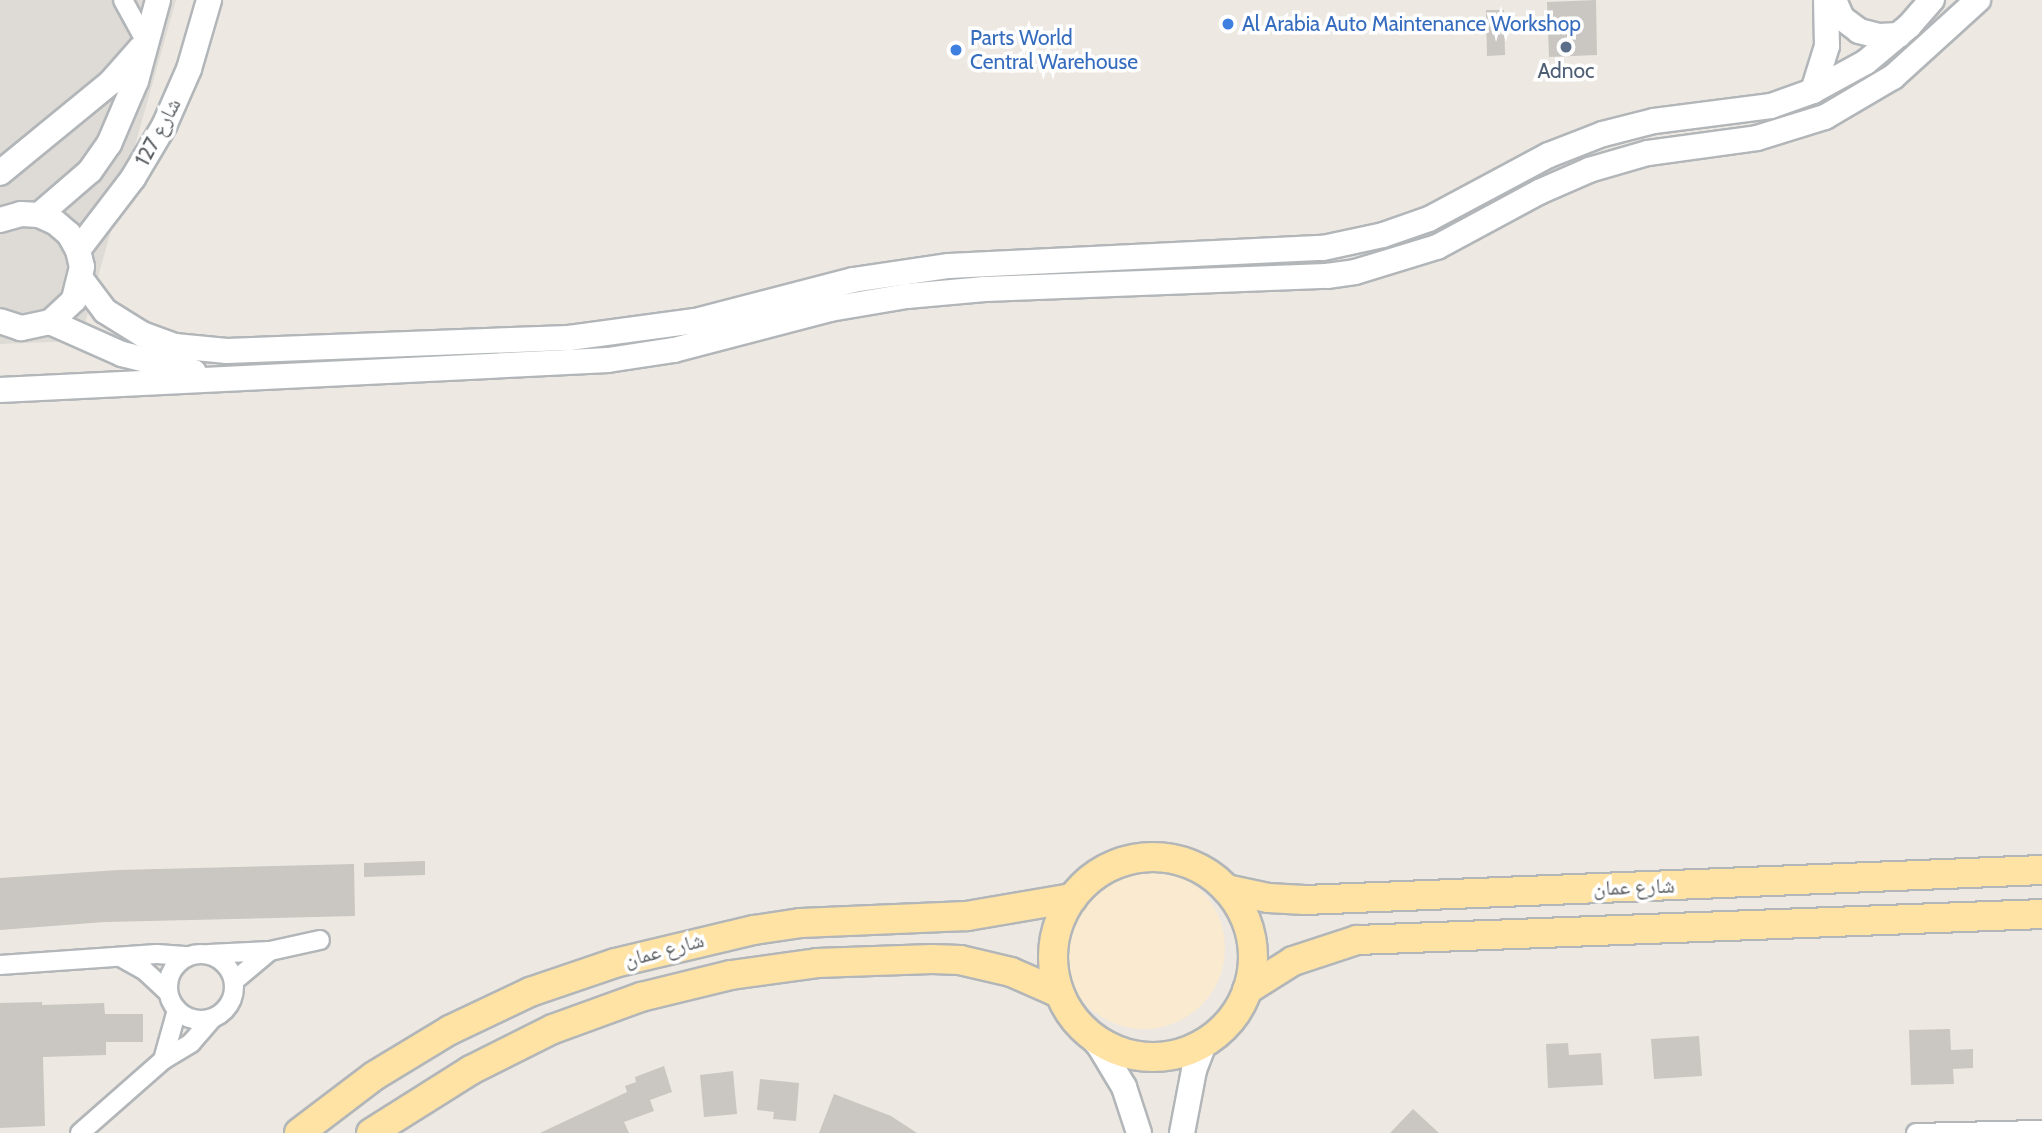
<!DOCTYPE html>
<meta charset="utf-8">
<style>
body{margin:0}
#map{position:relative;width:2042px;height:1133px;overflow:hidden;background:#ede9e2;font-family:Cabin,"Noto Naskh Arabic",sans-serif}
div>[style]{position:absolute}
.industrial>*{inset:0;background:#dedbd6}
.sand>*{inset:0;background:#faeacf}
.round{border-radius:50%}
.building>*{inset:0;background:#cac6c1}
.roads{filter:drop-shadow(2px 0 #b2b6b9) drop-shadow(-2px 0 #b2b6b9) drop-shadow(0 2px #b2b6b9) drop-shadow(0 -2px #b2b6b9)}
.street>*{height:18px;margin:-9px;padding:0 9px;transform-origin:9px;border-radius:9px;background:#fff}
.street>.ring{margin:-9px;padding:0;box-sizing:content-box;background:none;border:18px solid #fff;border-radius:50%}
.secondary>*{height:24px;margin:-12px;padding:0 12px;transform-origin:12px;border-radius:12px;background:#fff}
.primary>*{height:28px;margin:-14px;padding:0 14px;transform-origin:14px;border-radius:14px;background:#ffe3a5}
.primary>.ring{margin:-14px;padding:0;box-sizing:content-box;background:none;border:28px solid #ffe3a5;border-radius:50%}
.dots>*{width:19px;height:19px;translate:-50% -50%;box-sizing:border-box;border:4px solid #fff;border-radius:50%}
span{translate:-50% -50%;white-space:nowrap;text-align:center;line-height:1.15;-webkit-text-stroke:7px #fff;paint-order:stroke}
.shop-label{font-size:21px;color:#366cbe}
.left{translate:0 -50%;text-align:left}
.service-label{font-size:21px;color:#4e5e75}
.street-label{font-size:21px;color:#5a5f63}
</style>
<div id="map">
<div class="industrial">
<i style="clip-path:polygon(0 0,176px 0,80px 341px,0 344px)"></i>
</div>
<div class="sand">
<i class="round" style="left:1063px;top:867px;width:162px;height:162px"></i>
</div>
<div class="building">
<i style="clip-path:polygon(1596px 0,1597px 55px,1549px 57px,1547px 2px)"></i>
<i style="clip-path:polygon(1486px 10px,1504px 10px,1505px 55px,1487px 56px)"></i>
<i style="clip-path:polygon(425px 861px,425px 875px,364px 877px,364px 863px)"></i>
<i style="clip-path:polygon(354px 864px,355px 916px,105px 922px,0 930px,0 878px,118px 870px)"></i>
<i style="clip-path:polygon(42px 1002px,42px 1005px,104px 1003px,105px 1014px,143px 1014px,143px 1042px,106px 1042px,106px 1055px,43px 1057px,45px 1126px,0 1128px,0 1003px)"></i>
<i style="clip-path:polygon(1950px 1029px,1951px 1050px,1973px 1049px,1973px 1068px,1953px 1069px,1954px 1084px,1911px 1085px,1909px 1030px)"></i>
<i style="clip-path:polygon(1699px 1036px,1702px 1076px,1654px 1079px,1651px 1039px)"></i>
<i style="clip-path:polygon(1568px 1043px,1569px 1055px,1601px 1053px,1603px 1085px,1548px 1088px,1546px 1044px)"></i>
<i style="clip-path:polygon(664px 1066px,672px 1092px,650px 1100px,654px 1111px,624px 1122px,629px 1133px,540px 1133px,627px 1092px,625px 1086px,636px 1082px,635px 1077px)"></i>
<i style="clip-path:polygon(733px 1071px,737px 1114px,704px 1117px,700px 1075px)"></i>
<i style="clip-path:polygon(760px 1079px,799px 1083px,796px 1121px,773px 1119px,774px 1112px,757px 1110px)"></i>
<i style="clip-path:polygon(834px 1094px,891px 1116px,917px 1133px,819px 1133px)"></i>
<i style="clip-path:polygon(1413px 1109px,1439px 1133px,1390px 1133px)"></i>
</div>
<div class="roads">
<div class="street">
<i style="left:123px;top:0;width:48px;rotate:61.3deg"></i>
<i class="ring" style="left:168px;top:954px;width:48px;height:48px"></i>
<i style="left:209px;top:954px;width:61px;rotate:-2.8deg"></i>
<i style="left:270px;top:951px;width:51px;rotate:-12.4deg"></i>
<i style="left:122px;top:958px;width:25px;rotate:29deg"></i>
<i style="left:144px;top:970px;width:33px;rotate:43deg"></i>
<i style="left:0;top:965px;width:157px;rotate:-4deg"></i>
<i style="left:157px;top:954px;width:31px;rotate:4deg"></i>
<i style="left:234px;top:981px;width:47px;rotate:-39.8deg"></i>
<i style="left:163px;top:1060px;width:52px;rotate:-74.4deg"></i>
<i style="left:80px;top:1133px;width:111px;rotate:-41.3deg"></i>
<i style="left:163px;top:1060px;width:33px;rotate:-31deg"></i>
<i style="left:191px;top:1043px;width:32px;rotate:-49deg"></i>
<i style="left:1916px;top:1133px;width:126px;rotate:-1.4deg"></i>
</div>
<div class="secondary">
<i style="left:1834px;top:0;width:20px;rotate:66deg"></i>
<i style="left:1842px;top:18px;width:21px;rotate:37deg"></i>
<i style="left:1859px;top:31px;width:21px;rotate:14deg"></i>
<i style="left:1879px;top:36px;width:20px;rotate:-3deg"></i>
<i style="left:1813px;top:91px;width:47px;rotate:-72.7deg"></i>
<i style="left:1827px;top:46px;width:46px;rotate:-91.2deg"></i>
<i style="left:0;top:173px;width:144px;rotate:-39.3deg"></i>
<i style="left:111px;top:82px;width:45px;rotate:-48.6deg"></i>
<i style="left:39px;top:215px;width:67px;rotate:-40.8deg"></i>
<i style="left:90px;top:171px;width:33px;rotate:-55deg"></i>
<i style="left:109px;top:144px;width:69px;rotate:-66.8deg"></i>
<i style="left:136px;top:81px;width:84px;rotate:-74.8deg"></i>
<i style="left:0;top:220px;width:22px;rotate:-16deg"></i>
<i style="left:21px;top:214px;width:18px;rotate:3deg"></i>
<i style="left:39px;top:215px;width:17px;rotate:24deg"></i>
<i style="left:55px;top:222px;width:18px;rotate:41deg"></i>
<i style="left:69px;top:234px;width:18px;rotate:61deg"></i>
<i style="left:78px;top:250px;width:17px;rotate:77deg"></i>
<i style="left:82px;top:267px;width:34px;rotate:104deg"></i>
<i style="left:74px;top:300px;width:33px;rotate:137deg"></i>
<i style="left:50px;top:322px;width:30px;rotate:168deg"></i>
<i style="left:21px;top:328px;width:22px;rotate:-162deg"></i>
<i style="left:78px;top:250px;width:91px;rotate:-52.6deg"></i>
<i style="left:133px;top:178px;width:61px;rotate:-59.2deg"></i>
<i style="left:164px;top:126px;width:62px;rotate:-66.3deg"></i>
<i style="left:189px;top:69px;width:72px;rotate:-73.8deg"></i>
<i style="left:81px;top:279px;width:40px;rotate:53deg"></i>
<i style="left:105px;top:311px;width:44px;rotate:31.9deg"></i>
<i style="left:142px;top:334px;width:35px;rotate:20deg"></i>
<i style="left:175px;top:346px;width:52px;rotate:5.5deg"></i>
<i style="left:227px;top:351px;width:342px;rotate:-2.2deg"></i>
<i style="left:569px;top:338px;width:127px;rotate:-7.7deg"></i>
<i style="left:695px;top:321px;width:163px;rotate:-14.5deg"></i>
<i style="left:853px;top:280px;width:97px;rotate:-8.3deg"></i>
<i style="left:949px;top:266px;width:374px;rotate:-2.8deg"></i>
<i style="left:1323px;top:248px;width:61px;rotate:-12.2deg"></i>
<i style="left:1383px;top:235px;width:49px;rotate:-19.2deg"></i>
<i style="left:1429px;top:219px;width:136px;rotate:-28.1deg"></i>
<i style="left:1549px;top:155px;width:58px;rotate:-21.3deg"></i>
<i style="left:1603px;top:134px;width:53px;rotate:-14.3deg"></i>
<i style="left:1654px;top:121px;width:118px;rotate:-7.3deg"></i>
<i style="left:1771px;top:106px;width:45px;rotate:-19.7deg"></i>
<i style="left:1813px;top:91px;width:60px;rotate:-28.7deg"></i>
<i style="left:1866px;top:62px;width:56px;rotate:-39.9deg"></i>
<i style="left:1909px;top:26px;width:35px;rotate:-49deg"></i>
<i style="left:50px;top:322px;width:79px;rotate:24deg"></i>
<i style="left:122px;top:354px;width:74px;rotate:14deg"></i>
<i style="left:0;top:390px;width:609px;rotate:-2.82deg"></i>
<i style="left:608px;top:360px;width:67px;rotate:-8.6deg"></i>
<i style="left:674px;top:350px;width:161px;rotate:-14.7deg"></i>
<i style="left:830px;top:309px;width:78px;rotate:-9.6deg"></i>
<i style="left:907px;top:296px;width:78px;rotate:-5.1deg"></i>
<i style="left:985px;top:289px;width:342px;rotate:-2.2deg"></i>
<i style="left:1327px;top:276px;width:28px;rotate:-8deg"></i>
<i style="left:1355px;top:272px;width:86px;rotate:-17deg"></i>
<i style="left:1437px;top:247px;width:116px;rotate:-28.3deg"></i>
<i style="left:1539px;top:192px;width:55px;rotate:-23.7deg"></i>
<i style="left:1589px;top:170px;width:61px;rotate:-16.1deg"></i>
<i style="left:1648px;top:153px;width:110px;rotate:-7.8deg"></i>
<i style="left:1757px;top:138px;width:71px;rotate:-17.2deg"></i>
<i style="left:1825px;top:117px;width:79px;rotate:-30.5deg"></i>
<i style="left:1893px;top:77px;width:115px;rotate:-42.2deg"></i>
<i style="left:1088px;top:1033px;width:18px;rotate:49deg"></i>
<i style="left:1100px;top:1047px;width:47px;rotate:59deg"></i>
<i style="left:1124px;top:1087px;width:48px;rotate:71.9deg"></i>
<i style="left:1182px;top:1133px;width:64px;rotate:-79.2deg"></i>
<i style="left:1194px;top:1070px;width:30px;rotate:-69deg"></i>
</div>
<div class="primary">
<i class="ring" style="left:1053px;top:857px;width:172px;height:172px"></i>
<i style="left:1226px;top:889px;width:43px;rotate:12.1deg"></i>
<i style="left:1268px;top:898px;width:37px;rotate:3deg"></i>
<i style="left:1305px;top:900px;width:738px;rotate:-2.33deg"></i>
<i style="left:1247px;top:990px;width:54px;rotate:-32.2deg"></i>
<i style="left:1293px;top:961px;width:67px;rotate:-18.2deg"></i>
<i style="left:1357px;top:940px;width:685px;rotate:-2.17deg"></i>
<i style="left:299px;top:1133px;width:94px;rotate:-37.2deg"></i>
<i style="left:374px;top:1076px;width:89px;rotate:-31.2deg"></i>
<i style="left:450px;top:1030px;width:89px;rotate:-25.4deg"></i>
<i style="left:530px;top:992px;width:90px;rotate:-18.8deg"></i>
<i style="left:615px;top:963px;width:143px;rotate:-13.4deg"></i>
<i style="left:754px;top:930px;width:48px;rotate:-8.5deg"></i>
<i style="left:801px;top:923px;width:166px;rotate:-2.4deg"></i>
<i style="left:967px;top:916px;width:107px;rotate:-9.7deg"></i>
<i style="left:371px;top:1133px;width:118px;rotate:-32.2deg"></i>
<i style="left:471px;top:1070px;width:92px;rotate:-26.6deg"></i>
<i style="left:553px;top:1029px;width:94px;rotate:-20deg"></i>
<i style="left:641px;top:997px;width:93px;rotate:-13.7deg"></i>
<i style="left:731px;top:975px;width:87px;rotate:-7.9deg"></i>
<i style="left:817px;top:963px;width:115px;rotate:-2deg"></i>
<i style="left:932px;top:959px;width:28px;rotate:2deg"></i>
<i style="left:960px;top:960px;width:52px;rotate:13.2deg"></i>
<i style="left:1011px;top:972px;width:52px;rotate:23.6deg"></i>
</div>
</div>
<div class="dots">
<i style="left:1228px;top:24px;background:#3f7fe0"></i>
<i style="left:1566px;top:47px;background:#5c6f8a"></i>
<i style="left:956px;top:50px;background:#3f7fe0"></i>
</div>
<div class="shop-label">
<span class="left" style="left:1242px;top:24px">Al Arabia Auto Maintenance Workshop</span>
<span class="left" style="left:970px;top:50px">Parts World<br>Central Warehouse</span>
</div>
<div class="service-label">
<span style="left:1566px;top:71px">Adnoc</span>
</div>
<div class="street-label">
<span style="left:158px;top:132px;rotate:-62deg">شارع 127</span>
<span style="left:1634px;top:887px;rotate:-2deg">شارع عمان</span>
<span style="left:664px;top:950px;rotate:-15deg">شارع عمان</span>
</div>
</div>
